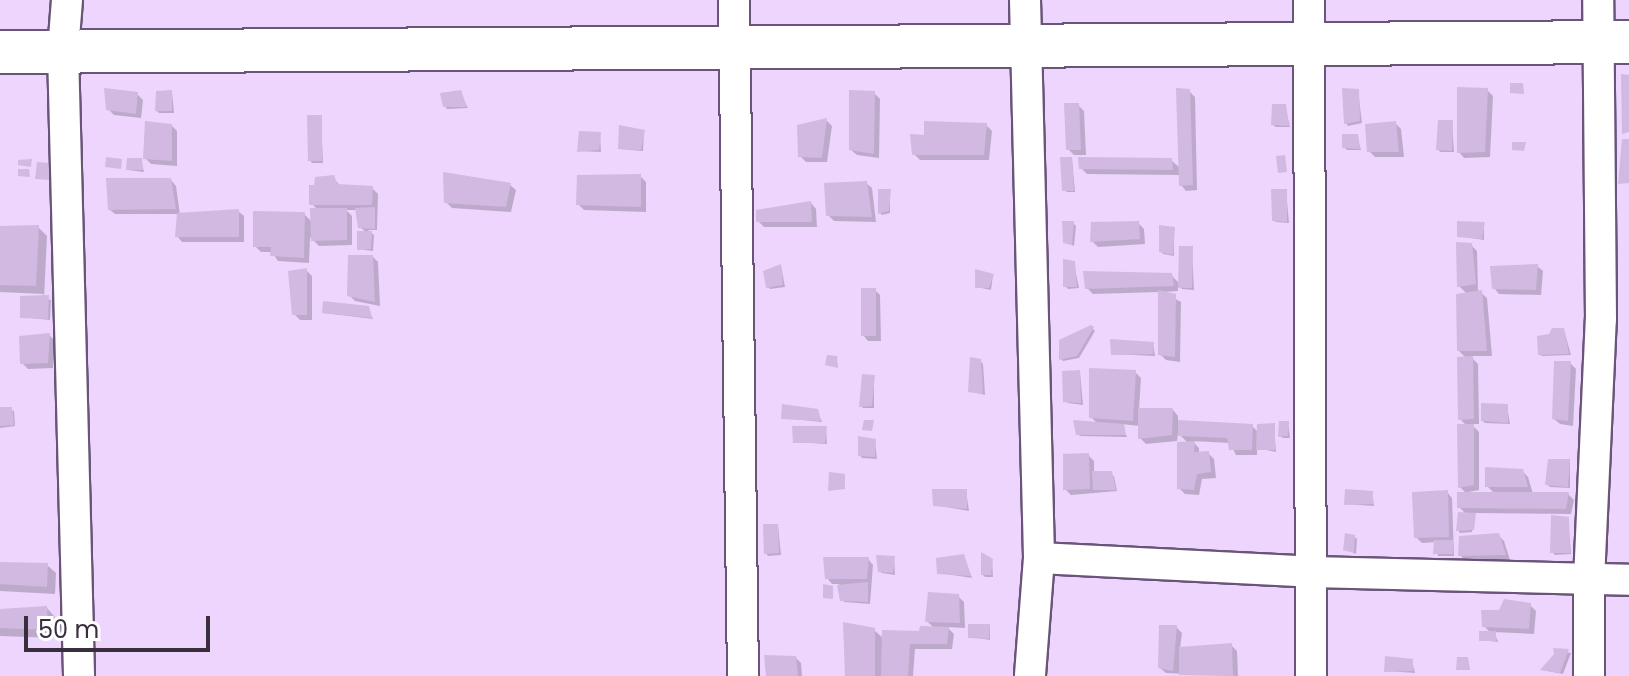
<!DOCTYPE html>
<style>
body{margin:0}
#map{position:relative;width:1629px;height:676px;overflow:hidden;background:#edd5fe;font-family:Poppins,sans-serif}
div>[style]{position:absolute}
.shadow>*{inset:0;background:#0003}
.building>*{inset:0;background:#d1b9e1}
.roads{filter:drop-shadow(2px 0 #6a5579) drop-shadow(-2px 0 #6a5579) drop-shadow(0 2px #6a5579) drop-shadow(0 -2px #6a5579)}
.street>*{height:30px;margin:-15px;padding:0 15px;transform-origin:15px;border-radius:15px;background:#fff}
.secondary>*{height:42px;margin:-21px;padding:0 21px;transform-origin:21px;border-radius:21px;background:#fff}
span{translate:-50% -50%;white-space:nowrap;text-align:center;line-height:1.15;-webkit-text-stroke:7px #fff;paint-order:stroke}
.scale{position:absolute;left:24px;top:616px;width:186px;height:36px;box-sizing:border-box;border:4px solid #382e3e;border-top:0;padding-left:10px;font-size:24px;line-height:28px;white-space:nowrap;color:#382e3e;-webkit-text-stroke:6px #fff;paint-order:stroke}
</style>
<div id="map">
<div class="shadow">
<i style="clip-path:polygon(1487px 90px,1493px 96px,1490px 157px,1464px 158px,1459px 152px)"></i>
<i style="clip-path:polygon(1189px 91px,1195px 97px,1197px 190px,1186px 191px,1181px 185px,1180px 175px,1087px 174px,1081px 168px,1171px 160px,1180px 168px)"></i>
<i style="clip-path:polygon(1358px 91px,1362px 123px,1348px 126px,1346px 123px)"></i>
<i style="clip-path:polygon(172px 92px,174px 113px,159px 113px,157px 111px)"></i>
<i style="clip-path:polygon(460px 93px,468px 108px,447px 109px,445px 106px)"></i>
<i style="clip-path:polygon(874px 93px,880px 99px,879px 158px,857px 155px,851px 150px)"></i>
<i style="clip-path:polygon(137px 94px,143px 100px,141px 118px,114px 115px,108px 109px)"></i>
<i style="clip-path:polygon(1078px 105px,1084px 111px,1086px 155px,1074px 155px,1068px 149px)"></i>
<i style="clip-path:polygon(1285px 106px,1290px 127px,1276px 127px,1273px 125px)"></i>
<i style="clip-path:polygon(321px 117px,323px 163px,312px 163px,310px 160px)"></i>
<i style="clip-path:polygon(826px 120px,832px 126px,827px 162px,806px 162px,800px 156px)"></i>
<i style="clip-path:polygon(1452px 122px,1454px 152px,1441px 152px,1438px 150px)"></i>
<i style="clip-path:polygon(1395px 123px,1401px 129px,1404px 157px,1375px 157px,1369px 151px)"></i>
<i style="clip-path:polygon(171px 125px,177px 131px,177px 166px,151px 164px,145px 158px)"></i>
<i style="clip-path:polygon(986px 125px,992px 131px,989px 160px,920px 160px,914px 154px,926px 137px)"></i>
<i style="clip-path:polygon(644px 132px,643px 151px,620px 149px)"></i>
<i style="clip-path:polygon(600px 134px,601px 152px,579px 151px)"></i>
<i style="clip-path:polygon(1357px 136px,1361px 150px,1347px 150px,1344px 147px)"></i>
<i style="clip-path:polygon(1072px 159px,1075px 192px,1067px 192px,1064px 190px)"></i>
<i style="clip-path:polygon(141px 160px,144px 172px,128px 170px)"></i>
<i style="clip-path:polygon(640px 176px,646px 182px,646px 212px,584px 210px,578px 204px)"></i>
<i style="clip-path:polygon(333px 177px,340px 186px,372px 188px,378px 194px,377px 230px,368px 230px,374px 235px,373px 251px,359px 249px,367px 233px,360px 227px,357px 210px,346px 210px,352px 216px,352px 245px,319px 246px,310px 237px,309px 263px,278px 261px,272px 252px,261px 252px,255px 246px,304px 214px,312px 222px,318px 210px,312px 204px)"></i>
<i style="clip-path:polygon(171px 180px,176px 186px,180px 215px,238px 211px,244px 216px,244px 242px,182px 242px,177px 236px,179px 214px,115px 214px,109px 209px)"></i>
<i style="clip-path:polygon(866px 183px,872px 188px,876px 222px,834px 221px,828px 215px)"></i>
<i style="clip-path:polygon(510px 185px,516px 190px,511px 212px,452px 208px,446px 202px)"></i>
<i style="clip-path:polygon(890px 191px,890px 213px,882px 215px,880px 213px)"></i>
<i style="clip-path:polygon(1286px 191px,1289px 223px,1276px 222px,1274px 220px)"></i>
<i style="clip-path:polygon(811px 203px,816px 209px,817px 227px,764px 227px,758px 221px)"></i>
<i style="clip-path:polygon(1073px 223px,1076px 226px,1074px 246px,1065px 242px)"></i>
<i style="clip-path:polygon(1138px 223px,1144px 229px,1145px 244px,1098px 247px,1092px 241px)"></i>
<i style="clip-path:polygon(1484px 224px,1484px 240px,1459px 236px)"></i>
<i style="clip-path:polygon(38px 227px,47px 236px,44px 298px,51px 300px,50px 320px,22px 317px,44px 294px,0 292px,0 228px)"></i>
<i style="clip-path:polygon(1174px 228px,1174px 256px,1163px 254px,1161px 251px)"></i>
<i style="clip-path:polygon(1471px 245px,1477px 251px,1478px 290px,1487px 298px,1492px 356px,1470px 356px,1478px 364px,1479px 424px,1471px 424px,1479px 432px,1479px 490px,1468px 492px,1495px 494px,1487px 486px,1522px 471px,1528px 477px,1533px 494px,1568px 494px,1574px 500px,1571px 514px,1473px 513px,1472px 532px,1460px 533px,1458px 530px,1466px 514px,1459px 507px,1467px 494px,1460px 487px,1467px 426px,1460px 419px,1467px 359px,1459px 351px,1467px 294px,1459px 286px)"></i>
<i style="clip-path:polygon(1192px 248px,1194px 290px,1182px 289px,1178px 285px,1178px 291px,1162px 292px,1181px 302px,1180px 362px,1166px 360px,1160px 354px,1160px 292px,1093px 294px,1087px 288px,1171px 275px,1180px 284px)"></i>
<i style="clip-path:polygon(373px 257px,378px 262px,380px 306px,355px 301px,349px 295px)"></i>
<i style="clip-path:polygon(1074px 263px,1079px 288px,1068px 289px,1065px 286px)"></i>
<i style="clip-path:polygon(781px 266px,785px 287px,770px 289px,768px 287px)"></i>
<i style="clip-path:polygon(1537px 266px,1543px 271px,1541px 295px,1499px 294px,1494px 288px)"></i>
<i style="clip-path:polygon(306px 270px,312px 276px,312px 320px,300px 320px,294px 314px)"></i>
<i style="clip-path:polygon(993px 275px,991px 290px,977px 287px)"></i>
<i style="clip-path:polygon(875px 290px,880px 295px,881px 341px,868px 341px,863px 335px)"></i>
<i style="clip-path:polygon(368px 308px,373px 319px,324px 313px)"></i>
<i style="clip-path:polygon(1091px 327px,1095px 331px,1079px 358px,1063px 361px,1061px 359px)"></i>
<i style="clip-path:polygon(1564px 330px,1571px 355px,1542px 356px,1540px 354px,1550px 336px)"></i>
<i style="clip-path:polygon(49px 335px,55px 341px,53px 368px,28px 369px,22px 363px)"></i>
<i style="clip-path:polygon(1153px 344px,1155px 356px,1113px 354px)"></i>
<i style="clip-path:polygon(980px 361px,983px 364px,985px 395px,970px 391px)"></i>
<i style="clip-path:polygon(1570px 363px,1576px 369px,1573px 426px,1560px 424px,1554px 419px)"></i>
<i style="clip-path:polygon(1080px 372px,1083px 405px,1068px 403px,1065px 401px)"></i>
<i style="clip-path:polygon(1135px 372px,1141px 378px,1139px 410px,1173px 410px,1178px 416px,1178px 422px,1252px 426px,1259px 433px,1274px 426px,1276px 452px,1257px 448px,1257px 455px,1236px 455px,1230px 443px,1192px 441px,1199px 448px,1199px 454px,1208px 453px,1214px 459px,1216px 478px,1202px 479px,1199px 495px,1185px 494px,1179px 488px,1188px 443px,1178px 433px,1177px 441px,1146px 444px,1140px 438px,1140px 426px,1121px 424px,1127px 437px,1080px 436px,1078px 434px,1098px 424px,1091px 417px)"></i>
<i style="clip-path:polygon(874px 377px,874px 408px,863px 408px,861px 406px)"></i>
<i style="clip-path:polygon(1507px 406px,1510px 424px,1485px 423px,1481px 419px)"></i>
<i style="clip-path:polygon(0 409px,14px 411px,15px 426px,0 428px)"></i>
<i style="clip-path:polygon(817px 410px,822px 422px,783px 418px)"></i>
<i style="clip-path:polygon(1288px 423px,1290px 438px,1283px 438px,1280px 436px)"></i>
<i style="clip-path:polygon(826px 428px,827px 444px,795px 442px)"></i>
<i style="clip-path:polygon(875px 441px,877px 459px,862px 458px,860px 455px)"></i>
<i style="clip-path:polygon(1088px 455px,1094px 461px,1094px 473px,1114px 476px,1117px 491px,1071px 495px,1065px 489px)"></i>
<i style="clip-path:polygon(1570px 461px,1570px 488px,1550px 487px,1547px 484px)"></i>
<i style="clip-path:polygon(966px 491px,969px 511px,935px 505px)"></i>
<i style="clip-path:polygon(1372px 492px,1374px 506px,1346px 504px)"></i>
<i style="clip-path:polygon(1447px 492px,1452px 498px,1454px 556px,1438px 556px,1436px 542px,1422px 543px,1416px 537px)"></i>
<i style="clip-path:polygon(1568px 519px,1571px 554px,1555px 555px,1552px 552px)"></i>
<i style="clip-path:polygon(778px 526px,781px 555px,768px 556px,766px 553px)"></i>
<i style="clip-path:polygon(1498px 535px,1504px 541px,1510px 560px,1466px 561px,1460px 555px)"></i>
<i style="clip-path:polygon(1354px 537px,1357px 539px,1356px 554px,1345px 549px)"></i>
<i style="clip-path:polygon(964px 556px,972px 578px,939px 573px)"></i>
<i style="clip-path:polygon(894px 558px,895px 575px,882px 573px,879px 571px)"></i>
<i style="clip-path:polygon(868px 559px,873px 565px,870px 604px,844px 602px,839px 584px,832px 584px,827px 578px)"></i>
<i style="clip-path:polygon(992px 561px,993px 577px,985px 577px,983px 575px)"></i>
<i style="clip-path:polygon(0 564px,47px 565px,56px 573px,55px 594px,0 591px)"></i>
<i style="clip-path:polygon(958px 596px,964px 602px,965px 628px,947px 627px,954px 634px,952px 649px,915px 649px,913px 676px,847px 676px,874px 630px,884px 639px,934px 628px,927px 621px)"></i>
<i style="clip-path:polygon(1530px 605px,1536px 611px,1534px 634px,1494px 632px,1498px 642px,1481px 640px,1491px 633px,1484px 626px,1500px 612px)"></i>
<i style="clip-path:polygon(47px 608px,55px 617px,56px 638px,0 636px,0 611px)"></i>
<i style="clip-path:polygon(990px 626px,990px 640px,970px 637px)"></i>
<i style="clip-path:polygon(1176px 627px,1182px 633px,1180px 649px,1231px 645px,1237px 651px,1238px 676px,1166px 673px,1160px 668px)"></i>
<i style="clip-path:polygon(1555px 650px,1571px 653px,1563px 674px,1542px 670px,1556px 654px)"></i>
<i style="clip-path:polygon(796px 658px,801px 663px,802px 676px,768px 676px)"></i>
<i style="clip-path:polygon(1412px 661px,1415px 673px,1386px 671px)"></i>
</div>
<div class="building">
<i style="clip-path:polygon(1621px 74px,1629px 75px,1629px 132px,1622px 134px)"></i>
<i style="clip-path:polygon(1510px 83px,1523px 83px,1524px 94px,1510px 93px)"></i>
<i style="clip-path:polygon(1457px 87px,1488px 88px,1485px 152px,1457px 153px)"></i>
<i style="clip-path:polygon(104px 88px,138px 92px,136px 114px,106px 110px)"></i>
<i style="clip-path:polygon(1176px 88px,1190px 89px,1193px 185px,1179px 186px)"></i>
<i style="clip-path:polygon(1342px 88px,1359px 89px,1360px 121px,1344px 124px)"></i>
<i style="clip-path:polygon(172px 90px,172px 111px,155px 111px,156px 91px)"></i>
<i style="clip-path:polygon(461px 90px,467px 107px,443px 107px,440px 93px)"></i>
<i style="clip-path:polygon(849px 90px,875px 91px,874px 154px,849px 150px)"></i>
<i style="clip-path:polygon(1064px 103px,1079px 103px,1081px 150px,1066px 150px)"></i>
<i style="clip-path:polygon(1272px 104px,1286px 104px,1289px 126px,1271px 125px)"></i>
<i style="clip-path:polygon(307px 115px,322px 115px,322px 161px,308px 161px)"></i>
<i style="clip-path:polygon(827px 118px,822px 158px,798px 157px,797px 125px)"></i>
<i style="clip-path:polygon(1438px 120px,1453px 120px,1452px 151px,1436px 150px)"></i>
<i style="clip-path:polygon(145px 121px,172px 124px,172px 161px,143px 159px)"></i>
<i style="clip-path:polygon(924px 121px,987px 123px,984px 155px,912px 155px,910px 134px,924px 135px)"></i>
<i style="clip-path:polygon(1396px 121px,1399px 152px,1367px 152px,1365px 124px)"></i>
<i style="clip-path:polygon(619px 125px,645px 130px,641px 150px,618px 149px)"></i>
<i style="clip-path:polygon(579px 131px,601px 132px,599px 150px,577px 152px)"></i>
<i style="clip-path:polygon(1342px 134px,1358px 134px,1360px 149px,1342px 148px)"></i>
<i style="clip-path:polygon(1622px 139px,1629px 139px,1629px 183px,1618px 184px)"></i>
<i style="clip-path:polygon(1512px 142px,1526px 142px,1524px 151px,1512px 150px)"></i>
<i style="clip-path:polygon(1285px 155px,1287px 172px,1278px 173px,1276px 156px)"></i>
<i style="clip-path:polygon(106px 157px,122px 159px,121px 169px,105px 167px)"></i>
<i style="clip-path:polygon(1060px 157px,1072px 157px,1074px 191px,1062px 191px)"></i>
<i style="clip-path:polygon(1078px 157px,1172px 158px,1173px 170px,1079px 169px)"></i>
<i style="clip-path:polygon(127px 158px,142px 158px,143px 170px,126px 170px)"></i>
<i style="clip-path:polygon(32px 159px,31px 167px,18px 165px,18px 160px)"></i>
<i style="clip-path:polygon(37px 162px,51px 163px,52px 180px,35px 179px)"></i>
<i style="clip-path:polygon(18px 169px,29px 169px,30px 177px,18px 176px)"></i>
<i style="clip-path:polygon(443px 172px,511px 183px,506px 207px,444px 203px)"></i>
<i style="clip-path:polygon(641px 174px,641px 207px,576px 205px,577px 175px)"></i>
<i style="clip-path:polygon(334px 175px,337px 184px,373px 186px,372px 205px,309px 205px,309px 185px,314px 185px,315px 177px)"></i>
<i style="clip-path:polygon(106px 178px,171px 178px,176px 209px,108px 210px)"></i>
<i style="clip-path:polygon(867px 181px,872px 217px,826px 216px,824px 183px)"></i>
<i style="clip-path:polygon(878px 189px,891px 189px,889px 211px,878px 214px)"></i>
<i style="clip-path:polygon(1271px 189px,1287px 189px,1287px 222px,1272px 221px)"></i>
<i style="clip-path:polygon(811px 201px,812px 222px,756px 222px,756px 210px)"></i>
<i style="clip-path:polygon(375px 207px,375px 229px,358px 228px,355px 208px)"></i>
<i style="clip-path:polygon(310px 208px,347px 208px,347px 240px,311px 241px)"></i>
<i style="clip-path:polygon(239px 209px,239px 237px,175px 237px,177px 213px)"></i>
<i style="clip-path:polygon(253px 211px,305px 212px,304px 258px,270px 256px,271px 247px,253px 247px)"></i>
<i style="clip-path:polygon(1062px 221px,1074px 221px,1072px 245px,1063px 243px)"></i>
<i style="clip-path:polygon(1139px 221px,1140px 239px,1090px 242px,1091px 222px)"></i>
<i style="clip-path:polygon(1457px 221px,1485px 222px,1482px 239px,1457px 237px)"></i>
<i style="clip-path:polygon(39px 225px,36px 286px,0 285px,0 226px)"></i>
<i style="clip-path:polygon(1159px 225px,1175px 227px,1173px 255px,1159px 252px)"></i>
<i style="clip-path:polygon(357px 231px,372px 231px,371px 249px,357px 250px)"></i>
<i style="clip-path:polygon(1456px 242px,1472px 243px,1476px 284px,1457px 287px)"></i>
<i style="clip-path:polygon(1179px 246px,1193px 246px,1192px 288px,1178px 288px)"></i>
<i style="clip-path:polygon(348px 255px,373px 255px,375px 302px,347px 296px)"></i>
<i style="clip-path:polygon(1063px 259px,1075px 261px,1077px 287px,1063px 287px)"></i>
<i style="clip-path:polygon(781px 264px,783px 285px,766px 288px,763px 271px)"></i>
<i style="clip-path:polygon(1538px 264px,1536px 290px,1492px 289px,1490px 266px)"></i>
<i style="clip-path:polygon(307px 268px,307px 315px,292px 315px,288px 271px)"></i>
<i style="clip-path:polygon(975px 269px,994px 274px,989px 288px,975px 288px)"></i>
<i style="clip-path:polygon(1083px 271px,1172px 273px,1174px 286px,1085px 289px)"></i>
<i style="clip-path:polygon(861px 288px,876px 288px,876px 336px,861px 336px)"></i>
<i style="clip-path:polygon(1158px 290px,1176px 294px,1175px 357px,1158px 355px)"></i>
<i style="clip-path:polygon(1482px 290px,1487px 351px,1457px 351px,1456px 294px)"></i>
<i style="clip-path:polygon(49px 295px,48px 319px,20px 318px,20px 296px)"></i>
<i style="clip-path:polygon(323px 301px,369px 306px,372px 318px,322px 313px)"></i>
<i style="clip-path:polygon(1091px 325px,1094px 327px,1077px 356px,1059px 360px,1059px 340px)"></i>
<i style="clip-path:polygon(1552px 328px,1564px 328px,1569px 354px,1538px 355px,1537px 336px,1549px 334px)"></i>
<i style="clip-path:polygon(50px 333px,48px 363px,20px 364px,19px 336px)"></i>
<i style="clip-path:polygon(1110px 339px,1154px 342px,1153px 354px,1111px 355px)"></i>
<i style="clip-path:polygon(827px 355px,837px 356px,838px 368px,825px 365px)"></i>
<i style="clip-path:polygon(1473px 356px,1474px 419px,1458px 420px,1457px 357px)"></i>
<i style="clip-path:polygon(970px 357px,981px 359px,983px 394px,968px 392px)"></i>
<i style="clip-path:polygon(1554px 361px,1571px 361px,1568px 421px,1552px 419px)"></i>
<i style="clip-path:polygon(1089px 368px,1136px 370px,1133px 421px,1089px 418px)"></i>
<i style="clip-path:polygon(1080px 370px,1081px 403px,1063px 402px,1062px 371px)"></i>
<i style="clip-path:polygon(862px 374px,875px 375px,872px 406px,859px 407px)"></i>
<i style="clip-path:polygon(1481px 403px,1508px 404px,1508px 423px,1481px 421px)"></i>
<i style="clip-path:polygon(782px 404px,818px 409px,821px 421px,781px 419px)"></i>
<i style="clip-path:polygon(0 407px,12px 407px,14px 425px,0 426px)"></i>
<i style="clip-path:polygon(1138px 408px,1173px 408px,1172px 435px,1138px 439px)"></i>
<i style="clip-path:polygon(864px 420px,874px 420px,872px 431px,862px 430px)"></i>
<i style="clip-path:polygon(1073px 420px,1124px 424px,1126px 435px,1076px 435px)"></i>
<i style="clip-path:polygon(1178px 420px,1253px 424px,1252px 450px,1229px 450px,1227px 438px,1178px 436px)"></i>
<i style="clip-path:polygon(1279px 421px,1289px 421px,1288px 436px,1278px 437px)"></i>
<i style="clip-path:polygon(1275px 423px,1275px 450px,1256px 450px,1257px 424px)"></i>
<i style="clip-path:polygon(1457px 424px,1474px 424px,1474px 485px,1458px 488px)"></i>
<i style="clip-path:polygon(792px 426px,827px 426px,825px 443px,793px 443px)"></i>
<i style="clip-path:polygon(858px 436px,876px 439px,875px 457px,858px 456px)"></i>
<i style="clip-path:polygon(1195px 441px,1194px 452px,1209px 451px,1211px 472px,1197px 474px,1194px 490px,1177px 489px,1177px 442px)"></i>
<i style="clip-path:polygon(1089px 453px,1090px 489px,1063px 490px,1063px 454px)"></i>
<i style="clip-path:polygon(1548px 459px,1570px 459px,1568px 487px,1545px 485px)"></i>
<i style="clip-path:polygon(1485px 467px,1523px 469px,1528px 487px,1485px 487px)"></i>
<i style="clip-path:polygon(1092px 471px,1112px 471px,1116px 490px,1093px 490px)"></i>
<i style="clip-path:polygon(829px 472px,845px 474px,845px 489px,828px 491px)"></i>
<i style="clip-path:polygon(932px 489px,967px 489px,967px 509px,933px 506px)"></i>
<i style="clip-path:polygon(1345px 489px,1373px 491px,1373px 504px,1344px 505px)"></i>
<i style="clip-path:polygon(1448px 490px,1449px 537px,1414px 538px,1412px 492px)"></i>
<i style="clip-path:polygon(1457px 492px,1569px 492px,1566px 509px,1457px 508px)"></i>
<i style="clip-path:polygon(1458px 512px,1476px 513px,1474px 530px,1456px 531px)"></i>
<i style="clip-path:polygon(1551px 515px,1569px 517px,1570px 553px,1550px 553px)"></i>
<i style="clip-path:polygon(763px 524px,778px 524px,779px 553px,764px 554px)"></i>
<i style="clip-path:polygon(1345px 533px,1355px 535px,1354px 553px,1343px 550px)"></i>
<i style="clip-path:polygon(1499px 533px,1506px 555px,1458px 556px,1459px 536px)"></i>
<i style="clip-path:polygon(1434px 540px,1453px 540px,1453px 554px,1433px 554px)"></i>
<i style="clip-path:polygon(981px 552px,993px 559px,991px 575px,981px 575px)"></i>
<i style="clip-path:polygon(964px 554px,971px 576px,937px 574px,936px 558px)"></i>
<i style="clip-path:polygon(876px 555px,895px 556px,893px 573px,878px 572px)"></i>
<i style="clip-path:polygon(823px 557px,869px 557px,867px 579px,825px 579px)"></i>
<i style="clip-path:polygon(0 562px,48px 563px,47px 587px,0 584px)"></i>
<i style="clip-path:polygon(868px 582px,868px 602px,840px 601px,837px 585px)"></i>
<i style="clip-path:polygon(823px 584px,833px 586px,833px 599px,823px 598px)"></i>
<i style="clip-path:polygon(928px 592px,959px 594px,960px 623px,925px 622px)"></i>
<i style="clip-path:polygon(1504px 599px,1531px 603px,1529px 629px,1482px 627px,1481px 610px,1499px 610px)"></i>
<i style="clip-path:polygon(47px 606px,48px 630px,0 628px,0 609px)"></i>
<i style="clip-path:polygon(843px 622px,875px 628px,875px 676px,845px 676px)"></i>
<i style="clip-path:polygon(968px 624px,990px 624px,989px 639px,968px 638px)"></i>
<i style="clip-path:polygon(1159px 625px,1177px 625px,1173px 671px,1158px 668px)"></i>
<i style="clip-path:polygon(920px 626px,949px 627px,947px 644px,910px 644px,908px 676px,881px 676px,882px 630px,919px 631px)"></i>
<i style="clip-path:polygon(1479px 631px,1496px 631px,1496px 641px,1479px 641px)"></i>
<i style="clip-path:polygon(1232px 643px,1233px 676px,1179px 675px,1179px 647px)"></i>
<i style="clip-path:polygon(1553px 648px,1569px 649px,1560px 673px,1540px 670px,1554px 654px)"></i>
<i style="clip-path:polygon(764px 655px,796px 656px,798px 676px,766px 676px)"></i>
<i style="clip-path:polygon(1385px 656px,1413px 659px,1413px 671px,1384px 672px)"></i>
<i style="clip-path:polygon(1457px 657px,1468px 657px,1470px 670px,1456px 670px)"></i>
</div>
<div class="roads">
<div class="street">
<i style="left:67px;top:0;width:51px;rotate:94.5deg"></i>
<i style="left:63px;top:51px;width:625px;rotate:88.53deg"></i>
<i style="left:734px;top:0;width:676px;rotate:89.24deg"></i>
<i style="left:1025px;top:0;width:558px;rotate:88.56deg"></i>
<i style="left:1039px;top:558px;width:118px;rotate:94.4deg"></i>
<i style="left:1309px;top:0;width:676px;rotate:89.83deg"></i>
<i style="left:1039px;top:558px;width:273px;rotate:2.9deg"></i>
<i style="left:1312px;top:572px;width:317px;rotate:1.4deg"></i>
<i style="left:1589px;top:676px;width:96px;rotate:-90deg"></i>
<i style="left:1589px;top:580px;width:261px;rotate:-87.4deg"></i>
<i style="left:1601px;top:319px;width:319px;rotate:-90.5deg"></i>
</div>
<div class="secondary">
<i style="left:0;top:52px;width:1629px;rotate:-0.35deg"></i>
</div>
</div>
<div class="scale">50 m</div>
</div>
